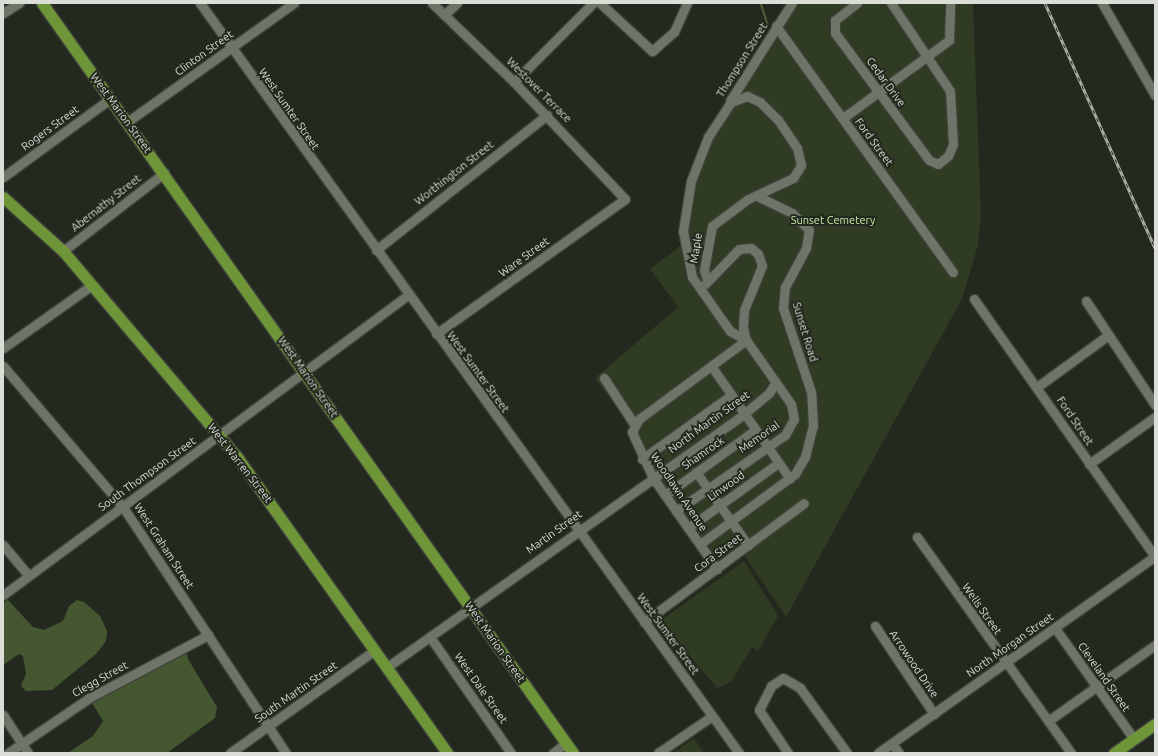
<!DOCTYPE html>
<style>
body{margin:0}
#map{position:relative;width:1158px;height:756px;overflow:hidden;background:#23291e;font-family:Ubuntu,sans-serif}
div>[style]{position:absolute}
.green>*{inset:0;background:#2f3b23}
.forest>*{inset:0;background:#445731}
.stream>*{height:1.5px;margin:-0.75px;padding:0 0.75px;transform-origin:0.75px;border-radius:0.75px;background:#4d623a}
.roads{filter:drop-shadow(1px 0 #3e433a) drop-shadow(-1px 0 #3e433a) drop-shadow(0 1px #3e433a) drop-shadow(0 -1px #3e433a)}
.minor>*{height:9px;margin:-4.5px;padding:0 4.5px;transform-origin:4.5px;border-radius:4.5px;background:#6e7568}
.major>*{height:11px;margin:-5.5px;padding:0 5.5px;transform-origin:5.5px;border-radius:5.5px;background:#6f9539}
.rail>*{height:3px;margin-top:-1.5px;transform-origin:0;background:repeating-linear-gradient(90deg,#23291e 0 4.5px,#a8aca4 0 9px);box-sizing:border-box;border-block:1px solid #a8aca4}
span{translate:-50% -50%;white-space:nowrap;text-align:center;line-height:1.15;-webkit-text-stroke:4px #23291e;paint-order:stroke}
.street-label{font-size:11px;color:#daded7}
.park-label{font-size:11px;color:#c4e7a4}
.frame{position:absolute;inset:0;border:4px solid #daded7;pointer-events:none}
</style>
<div id="map">
<div class="green">
<i style="clip-path:polygon(792px 3px,973px 3px,981px 216px,978px 245px,962px 299px,786px 617px,744px 555px,720px 573px,653px 478px,633px 428px,595px 378px,678px 307px,650px 269px,684px 243px,686px 208px,708px 137px)"></i>
<i style="clip-path:polygon(744px 561px,778px 616px,758px 651px,752px 647px,731px 682px,717px 688px,660px 621px)"></i>
<i style="clip-path:polygon(694px 738px,704px 753px,673px 753px)"></i>
</div>
<div class="forest">
<i style="clip-path:polygon(8px 600px,33px 627px,44px 630px,63px 621px,69px 606px,77px 600px,84px 602px,100px 616px,107px 631px,106px 641px,96px 654px,52px 690px,26px 691px,21px 686px,26px 674px,23px 656px,19px 654px,3px 665px,3px 603px)"></i>
<i style="clip-path:polygon(186px 647px,188px 659px,217px 707px,215px 718px,167px 753px,68px 753px,93px 736px,103px 721px,89px 698px)"></i>
</div>
<div class="stream">
<i style="left:761px;top:3px;width:22px;rotate:72deg"></i>
</div>
<div class="roads">
<div class="minor">
<i style="left:200px;top:3px;width:924px;rotate:54.3deg"></i>
<i style="left:432px;top:3px;width:114px;rotate:43.9deg"></i>
<i style="left:514px;top:82px;width:161px;rotate:46.5deg"></i>
<i style="left:625px;top:199px;width:232px;rotate:144.5deg"></i>
<i style="left:600px;top:3px;width:71px;rotate:42.7deg"></i>
<i style="left:652px;top:51px;width:29px;rotate:-41deg"></i>
<i style="left:674px;top:32px;width:32px;rotate:-66deg"></i>
<i style="left:857px;top:3px;width:28px;rotate:142deg"></i>
<i style="left:835px;top:20px;width:13px;rotate:90deg"></i>
<i style="left:835px;top:33px;width:158px;rotate:53.5deg"></i>
<i style="left:929px;top:160px;width:10px;rotate:24deg"></i>
<i style="left:938px;top:164px;width:13px;rotate:-39deg"></i>
<i style="left:948px;top:156px;width:13px;rotate:-67deg"></i>
<i style="left:953px;top:144px;width:53px;rotate:-93.2deg"></i>
<i style="left:950px;top:91px;width:106px;rotate:-123.8deg"></i>
<i style="left:1102px;top:3px;width:106px;rotate:60.1deg"></i>
<i style="left:3px;top:13px;width:19px;rotate:-32deg"></i>
<i style="left:444px;top:15px;width:18px;rotate:-43deg"></i>
<i style="left:776px;top:26px;width:303px;rotate:54.3deg"></i>
<i style="left:514px;top:82px;width:112px;rotate:-45deg"></i>
<i style="left:730px;top:101px;width:116px;rotate:-57.7deg"></i>
<i style="left:843px;top:118px;width:132px;rotate:-36.3deg"></i>
<i style="left:949px;top:40px;width:37px;rotate:-88deg"></i>
<i style="left:127px;top:122px;width:205px;rotate:-35.5deg"></i>
<i style="left:3px;top:177px;width:132px;rotate:-36.1deg"></i>
<i style="left:376px;top:250px;width:218px;rotate:-38.3deg"></i>
<i style="left:63px;top:251px;width:128px;rotate:-37.7deg"></i>
<i style="left:707px;top:280px;width:10px;rotate:-107deg"></i>
<i style="left:704px;top:270px;width:45px;rotate:-79.7deg"></i>
<i style="left:712px;top:226px;width:45px;rotate:-36.9deg"></i>
<i style="left:748px;top:199px;width:50px;rotate:-25deg"></i>
<i style="left:793px;top:178px;width:15px;rotate:-58deg"></i>
<i style="left:801px;top:165px;width:17px;rotate:-103deg"></i>
<i style="left:797px;top:148px;width:34px;rotate:-124deg"></i>
<i style="left:778px;top:120px;width:25px;rotate:-135deg"></i>
<i style="left:760px;top:102px;width:14px;rotate:-155deg"></i>
<i style="left:747px;top:96px;width:17px;rotate:159deg"></i>
<i style="left:731px;top:102px;width:42px;rotate:123.3deg"></i>
<i style="left:708px;top:137px;width:47px;rotate:111.1deg"></i>
<i style="left:691px;top:181px;width:51px;rotate:99.1deg"></i>
<i style="left:683px;top:231px;width:47px;rotate:78.9deg"></i>
<i style="left:692px;top:277px;width:66px;rotate:54.9deg"></i>
<i style="left:730px;top:331px;width:18px;rotate:29deg"></i>
<i style="left:974px;top:299px;width:315px;rotate:54.9deg"></i>
<i style="left:1086px;top:301px;width:125px;rotate:56.4deg"></i>
<i style="left:3px;top:348px;width:109px;rotate:-35.3deg"></i>
<i style="left:3px;top:366px;width:185px;rotate:49.6deg"></i>
<i style="left:123px;top:507px;width:295px;rotate:56.5deg"></i>
<i style="left:712px;top:367px;width:136px;rotate:55.1deg"></i>
<i style="left:604px;top:378px;width:55px;rotate:56.9deg"></i>
<i style="left:1037px;top:387px;width:87px;rotate:-36.1deg"></i>
<i style="left:642px;top:459px;width:110px;rotate:-35.7deg"></i>
<i style="left:1089px;top:464px;width:81px;rotate:-35.5deg"></i>
<i style="left:696px;top:472px;width:90px;rotate:54.5deg"></i>
<i style="left:665px;top:495px;width:111px;rotate:-35.8deg"></i>
<i style="left:676px;top:511px;width:133px;rotate:-34.9deg"></i>
<i style="left:785px;top:435px;width:18px;rotate:-61deg"></i>
<i style="left:794px;top:419px;width:15px;rotate:-101deg"></i>
<i style="left:791px;top:404px;width:78px;rotate:-125.1deg"></i>
<i style="left:746px;top:340px;width:12px;rotate:-104deg"></i>
<i style="left:743px;top:328px;width:18px;rotate:-87deg"></i>
<i style="left:744px;top:310px;width:48px;rotate:-67.8deg"></i>
<i style="left:762px;top:266px;width:13px;rotate:-108deg"></i>
<i style="left:758px;top:254px;width:9px;rotate:-139deg"></i>
<i style="left:751px;top:248px;width:12px;rotate:175deg"></i>
<i style="left:739px;top:249px;width:49px;rotate:134.2deg"></i>
<i style="left:688px;top:528px;width:111px;rotate:-35.8deg"></i>
<i style="left:917px;top:537px;width:265px;rotate:54.5deg"></i>
<i style="left:700px;top:544px;width:118px;rotate:-36.4deg"></i>
<i style="left:795px;top:474px;width:20px;rotate:-60deg"></i>
<i style="left:805px;top:457px;width:32px;rotate:-76deg"></i>
<i style="left:813px;top:426px;width:34px;rotate:-93deg"></i>
<i style="left:811px;top:392px;width:89px;rotate:-108.4deg"></i>
<i style="left:783px;top:308px;width:21px;rotate:-85deg"></i>
<i style="left:785px;top:287px;width:44px;rotate:-61.7deg"></i>
<i style="left:806px;top:248px;width:18px;rotate:-81deg"></i>
<i style="left:809px;top:230px;width:24px;rotate:-135deg"></i>
<i style="left:792px;top:213px;width:39px;rotate:-154deg"></i>
<i style="left:3px;top:545px;width:40px;rotate:50deg"></i>
<i style="left:717px;top:569px;width:111px;rotate:-125.1deg"></i>
<i style="left:653px;top:478px;width:51px;rotate:-114.5deg"></i>
<i style="left:632px;top:432px;width:15px;rotate:-62deg"></i>
<i style="left:639px;top:419px;width:133px;rotate:-36.4deg"></i>
<i style="left:3px;top:595px;width:504px;rotate:-36.53deg"></i>
<i style="left:644px;top:622px;width:199px;rotate:-36.6deg"></i>
<i style="left:875px;top:626px;width:106px;rotate:56.2deg"></i>
<i style="left:1055px;top:628px;width:136px;rotate:54.6deg"></i>
<i style="left:430px;top:637px;width:141px;rotate:55.1deg"></i>
<i style="left:387px;top:667px;width:438px;rotate:-35.3deg"></i>
<i style="left:744px;top:414px;width:33px;rotate:-40deg"></i>
<i style="left:769px;top:393px;width:13px;rotate:-58deg"></i>
<i style="left:3px;top:715px;width:45px;rotate:56.7deg"></i>
<i style="left:1048px;top:721px;width:131px;rotate:-35.4deg"></i>
<i style="left:892px;top:744px;width:11px;rotate:52deg"></i>
<i style="left:8px;top:753px;width:98px;rotate:-34.2deg"></i>
<i style="left:89px;top:698px;width:135px;rotate:-27.9deg"></i>
<i style="left:230px;top:753px;width:178px;rotate:-35.4deg"></i>
<i style="left:553px;top:753px;width:16px;rotate:-38deg"></i>
<i style="left:658px;top:753px;width:65px;rotate:-34.4deg"></i>
<i style="left:788px;top:753px;width:52px;rotate:-124deg"></i>
<i style="left:759px;top:710px;width:27px;rotate:-63deg"></i>
<i style="left:771px;top:686px;width:14px;rotate:-34deg"></i>
<i style="left:783px;top:678px;width:20px;rotate:30deg"></i>
<i style="left:800px;top:688px;width:80px;rotate:54.1deg"></i>
<i style="left:878px;top:753px;width:340px;rotate:-35.4deg"></i>
</div>
<div class="major">
<i style="left:42px;top:3px;width:919px;rotate:54.7deg"></i>
<i style="left:3px;top:197px;width:81px;rotate:42deg"></i>
<i style="left:63px;top:251px;width:270px;rotate:49.8deg"></i>
<i style="left:237px;top:457px;width:363px;rotate:54.6deg"></i>
<i style="left:1114px;top:753px;width:50px;rotate:-35.3deg"></i>
</div>
</div>
<div class="rail">
<i style="left:1045px;top:3px;width:269px;rotate:65.8deg"></i>
</div>
<div class="street-label">
<span style="left:204px;top:53px;rotate:-36deg">Clinton Street</span>
<span style="left:742px;top:60px;rotate:-58deg">Thompson Street</span>
<span style="left:886px;top:82px;rotate:54deg">Cedar Drive</span>
<span style="left:539px;top:90px;rotate:45deg">Westover Terrace</span>
<span style="left:289px;top:109px;rotate:55deg">West Sumter Street</span>
<span style="left:121px;top:113px;rotate:54deg">West Marion Street</span>
<span style="left:50px;top:128px;rotate:-36deg">Rogers Street</span>
<span style="left:874px;top:142px;rotate:54deg">Ford Street</span>
<span style="left:454px;top:173px;rotate:-38deg">Worthington Street</span>
<span style="left:106px;top:203px;rotate:-38deg">Abernathy Street</span>
<span style="left:696px;top:248px;rotate:-81deg">Maple</span>
<span style="left:524px;top:257px;rotate:-36deg">Ware Street</span>
<span style="left:805px;top:332px;rotate:73deg">Sunset Road</span>
<span style="left:478px;top:372px;rotate:54deg">West Sumter Street</span>
<span style="left:308px;top:377px;rotate:55deg">West Marion Street</span>
<span style="left:1075px;top:421px;rotate:56deg">Ford Street</span>
<span style="left:709px;top:422px;rotate:-36deg">North Martin Street</span>
<span style="left:759px;top:437px;rotate:-35deg">Memorial</span>
<span style="left:703px;top:453px;rotate:-35deg">Shamrock</span>
<span style="left:240px;top:463px;rotate:52deg">West Warren Street</span>
<span style="left:147px;top:474px;rotate:-36deg">South Thompson Street</span>
<span style="left:726px;top:486px;rotate:-35deg">Linwood</span>
<span style="left:679px;top:492px;rotate:56deg">Woodlawn Avenue</span>
<span style="left:554px;top:532px;rotate:-36deg">Martin Street</span>
<span style="left:164px;top:546px;rotate:57deg">West Graham Street</span>
<span style="left:718px;top:553px;rotate:-37deg">Cora Street</span>
<span style="left:982px;top:609px;rotate:55deg">Wells Street</span>
<span style="left:668px;top:634px;rotate:54deg">West Sumter Street</span>
<span style="left:495px;top:642px;rotate:55deg">West Marion Street</span>
<span style="left:1010px;top:645px;rotate:-35deg">North Morgan Street</span>
<span style="left:914px;top:664px;rotate:56deg">Arrowood Drive</span>
<span style="left:1104px;top:677px;rotate:55deg">Cleveland Street</span>
<span style="left:100px;top:679px;rotate:-29deg">Clegg Street</span>
<span style="left:481px;top:688px;rotate:55deg">West Dale Street</span>
<span style="left:296px;top:692px;rotate:-35deg">South Martin Street</span>
</div>
<div class="park-label">
<span style="left:833px;top:220px">Sunset Cemetery</span>
</div>
<div class="frame"></div>
</div>
